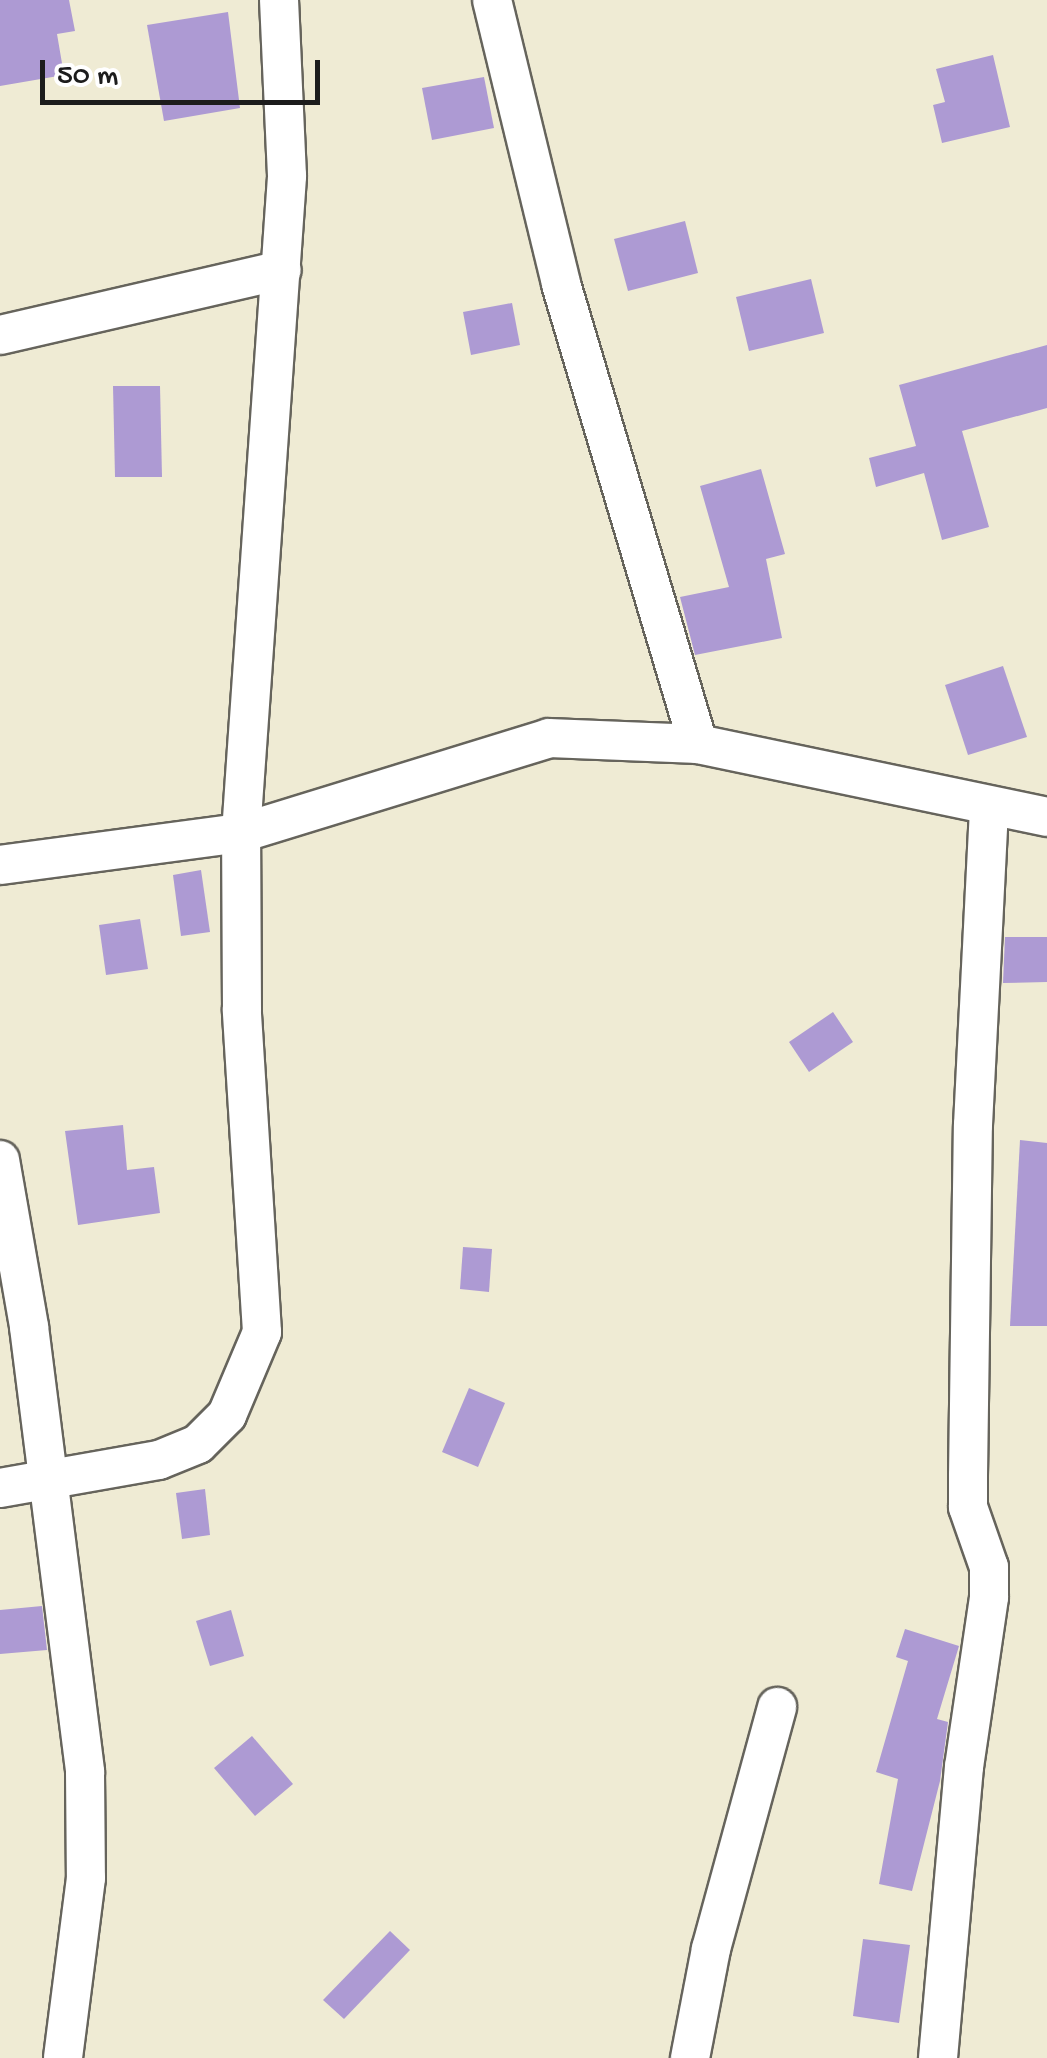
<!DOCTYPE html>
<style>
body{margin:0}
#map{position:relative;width:1047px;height:2058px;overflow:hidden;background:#efebd4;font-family:"Gochi Hand",sans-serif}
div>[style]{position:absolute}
.building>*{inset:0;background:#ad9ad3}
.roads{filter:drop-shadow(2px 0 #66645c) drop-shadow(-2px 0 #66645c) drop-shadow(0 2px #66645c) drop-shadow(0 -2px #66645c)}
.minor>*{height:38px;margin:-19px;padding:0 19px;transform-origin:19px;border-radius:19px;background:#fff}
span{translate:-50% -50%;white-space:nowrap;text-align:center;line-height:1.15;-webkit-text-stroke:8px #fff;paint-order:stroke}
.scale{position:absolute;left:40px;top:60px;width:280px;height:45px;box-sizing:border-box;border:5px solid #1c1c1c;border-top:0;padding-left:12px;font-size:30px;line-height:35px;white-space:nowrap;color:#1c1c1c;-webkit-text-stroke:8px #fff;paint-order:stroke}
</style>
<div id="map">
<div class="building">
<i style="clip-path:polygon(0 0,69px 0,75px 31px,57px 34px,64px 75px,0 86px)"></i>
<i style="clip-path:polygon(228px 12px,240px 108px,164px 121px,147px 25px)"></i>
<i style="clip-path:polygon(993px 55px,1010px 127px,942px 143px,933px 105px,945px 102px,936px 69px)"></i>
<i style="clip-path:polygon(484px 77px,494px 128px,432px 140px,422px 88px)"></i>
<i style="clip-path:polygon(685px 221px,698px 273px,628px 291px,614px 239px)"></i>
<i style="clip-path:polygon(811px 279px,824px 333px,749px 351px,736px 297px)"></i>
<i style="clip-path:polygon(512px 303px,520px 345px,471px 355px,463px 312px)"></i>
<i style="clip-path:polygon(1047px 345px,1047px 408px,962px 431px,989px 527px,942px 540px,924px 473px,876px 487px,869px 458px,916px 446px,899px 385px)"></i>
<i style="clip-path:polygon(113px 386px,160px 386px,162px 477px,115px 477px)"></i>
<i style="clip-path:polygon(761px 469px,785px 554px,766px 559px,782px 638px,695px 655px,680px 597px,729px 587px,700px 486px)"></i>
<i style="clip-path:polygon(1003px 666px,1027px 737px,968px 755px,945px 685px)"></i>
<i style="clip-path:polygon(201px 870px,210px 932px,181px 936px,173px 875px)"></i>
<i style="clip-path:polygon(140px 919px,148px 969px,106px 975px,99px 925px)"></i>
<i style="clip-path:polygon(1005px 937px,1047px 937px,1047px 982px,1003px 983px)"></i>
<i style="clip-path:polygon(833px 1012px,853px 1042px,809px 1072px,789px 1042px)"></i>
<i style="clip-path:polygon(123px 1125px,127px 1170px,154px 1167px,160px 1213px,78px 1225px,65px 1131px)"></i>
<i style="clip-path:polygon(1020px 1140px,1047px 1143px,1047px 1326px,1010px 1326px)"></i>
<i style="clip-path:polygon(463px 1247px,492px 1249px,489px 1292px,460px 1289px)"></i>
<i style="clip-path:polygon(469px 1388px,505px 1403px,478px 1467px,442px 1452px)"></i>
<i style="clip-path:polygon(205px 1489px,210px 1535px,182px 1539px,176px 1493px)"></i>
<i style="clip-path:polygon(42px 1606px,47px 1650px,0 1654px,0 1610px)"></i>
<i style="clip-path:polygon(231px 1610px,244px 1656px,210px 1666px,196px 1621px)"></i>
<i style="clip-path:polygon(905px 1629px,959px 1646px,937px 1719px,948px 1722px,940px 1781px,912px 1891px,879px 1884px,898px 1779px,876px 1772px,908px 1661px,896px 1657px)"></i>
<i style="clip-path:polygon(252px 1736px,293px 1784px,255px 1816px,214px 1768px)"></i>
<i style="clip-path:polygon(390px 1931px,410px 1950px,344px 2019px,323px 2000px)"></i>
<i style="clip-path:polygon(863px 1939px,910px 1945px,899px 2023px,853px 2016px)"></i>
</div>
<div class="roads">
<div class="minor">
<i style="left:492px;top:0;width:292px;rotate:76.3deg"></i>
<i style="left:561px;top:284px;width:480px;rotate:73.4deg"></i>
<i style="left:0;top:335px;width:289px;rotate:-13deg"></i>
<i style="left:0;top:865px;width:243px;rotate:-7.6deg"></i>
<i style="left:241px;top:833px;width:322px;rotate:-17.1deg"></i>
<i style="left:549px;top:738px;width:149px;rotate:2.3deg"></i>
<i style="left:698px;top:744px;width:357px;rotate:11.8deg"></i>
<i style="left:0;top:1160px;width:169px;rotate:80.1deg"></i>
<i style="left:29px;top:1327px;width:449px;rotate:82.8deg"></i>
<i style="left:85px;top:1772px;width:106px;rotate:89.5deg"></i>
<i style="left:86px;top:1878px;width:181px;rotate:97.3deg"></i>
<i style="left:0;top:1488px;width:161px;rotate:-10deg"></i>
<i style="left:159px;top:1460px;width:42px;rotate:-22.3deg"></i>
<i style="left:198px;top:1444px;width:41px;rotate:-45deg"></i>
<i style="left:227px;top:1415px;width:90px;rotate:-67.1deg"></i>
<i style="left:262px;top:1332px;width:323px;rotate:-93.6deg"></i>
<i style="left:242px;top:1010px;width:177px;rotate:-90.3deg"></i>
<i style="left:241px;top:833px;width:659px;rotate:-85.99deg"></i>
<i style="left:287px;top:176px;width:176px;rotate:-92.6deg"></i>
<i style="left:690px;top:2058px;width:111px;rotate:-79.1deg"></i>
<i style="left:711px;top:1949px;width:251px;rotate:-74.7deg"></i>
<i style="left:938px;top:2058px;width:292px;rotate:-84.9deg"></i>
<i style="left:964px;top:1767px;width:172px;rotate:-81.6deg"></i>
<i style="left:989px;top:1597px;width:30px;rotate:-90deg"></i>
<i style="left:989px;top:1567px;width:64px;rotate:-109.3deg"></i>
<i style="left:968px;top:1507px;width:31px;rotate:-90deg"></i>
<i style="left:968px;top:1476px;width:351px;rotate:-89.2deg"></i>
<i style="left:973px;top:1125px;width:317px;rotate:-87.1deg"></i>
</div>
</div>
<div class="scale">50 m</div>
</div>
